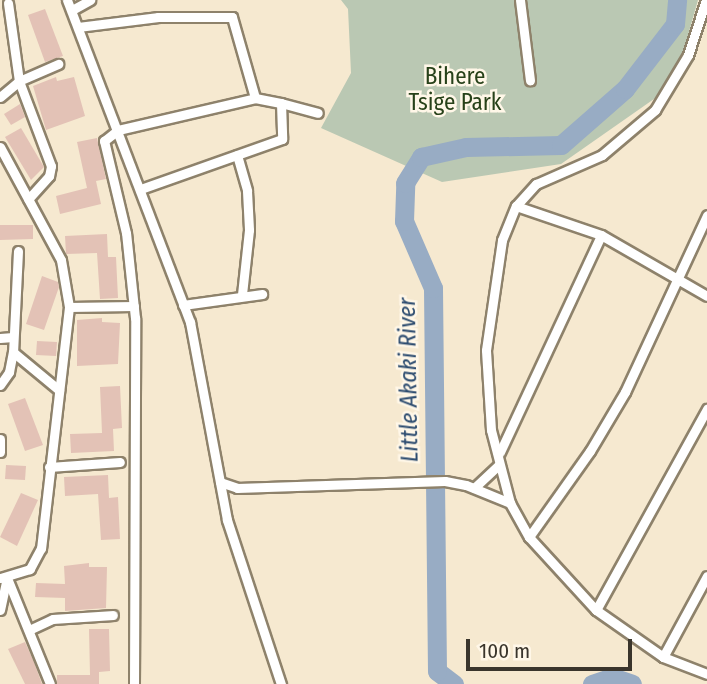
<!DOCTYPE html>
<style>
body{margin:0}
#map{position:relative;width:707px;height:684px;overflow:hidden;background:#f6e9d0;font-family:"Fira Sans Condensed",sans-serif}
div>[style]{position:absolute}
.green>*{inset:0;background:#bac8b3}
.river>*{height:19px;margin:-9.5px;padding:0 9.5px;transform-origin:9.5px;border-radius:9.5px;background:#98acc4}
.building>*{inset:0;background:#e3c2b6}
.roads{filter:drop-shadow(2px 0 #8e826b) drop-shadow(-2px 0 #8e826b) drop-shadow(0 2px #8e826b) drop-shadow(0 -2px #8e826b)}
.minor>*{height:9px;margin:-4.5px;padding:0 4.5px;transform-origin:4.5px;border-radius:4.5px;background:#fff}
span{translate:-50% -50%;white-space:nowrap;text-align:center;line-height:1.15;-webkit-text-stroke:5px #fff7e8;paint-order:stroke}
.park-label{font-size:23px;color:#274119}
.water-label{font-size:24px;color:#2c4b6f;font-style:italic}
.scale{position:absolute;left:466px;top:639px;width:166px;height:32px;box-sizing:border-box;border:4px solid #3a352c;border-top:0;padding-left:9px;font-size:21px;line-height:24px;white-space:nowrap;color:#3a352c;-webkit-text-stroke:5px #fff7e8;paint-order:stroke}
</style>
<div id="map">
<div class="green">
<i style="clip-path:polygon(341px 0,698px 0,674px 85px,561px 164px,442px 182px,321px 128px,351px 73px,348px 9px)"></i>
</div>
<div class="river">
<i style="left:454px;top:684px;width:21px;rotate:-143deg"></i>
<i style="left:437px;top:671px;width:383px;rotate:-90.6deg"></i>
<i style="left:433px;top:288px;width:73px;rotate:-113.4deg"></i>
<i style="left:404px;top:221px;width:38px;rotate:-88deg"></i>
<i style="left:405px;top:183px;width:31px;rotate:-58deg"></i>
<i style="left:421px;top:157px;width:46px;rotate:-12.5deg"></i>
<i style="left:466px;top:147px;width:95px;rotate:-1.2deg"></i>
<i style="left:561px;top:145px;width:85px;rotate:-41.2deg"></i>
<i style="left:625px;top:89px;width:82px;rotate:-52.4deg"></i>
<i style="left:675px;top:24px;width:24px;rotate:-85deg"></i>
<i style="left:592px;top:684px;width:21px;rotate:-19deg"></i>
<i style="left:612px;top:677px;width:21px;rotate:19deg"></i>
</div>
<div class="building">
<i style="clip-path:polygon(45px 9px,63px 56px,45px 62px,28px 15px)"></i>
<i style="clip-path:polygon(56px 77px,57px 81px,74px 77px,85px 116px,46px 130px,33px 86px)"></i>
<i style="clip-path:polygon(20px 104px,25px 117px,11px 125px,4px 114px)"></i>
<i style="clip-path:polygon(21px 128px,44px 167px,31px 180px,5px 137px)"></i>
<i style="clip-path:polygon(97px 138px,106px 179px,96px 181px,101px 204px,60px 214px,56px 196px,87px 188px,77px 142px)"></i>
<i style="clip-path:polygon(0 225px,33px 225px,33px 239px,0 240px)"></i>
<i style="clip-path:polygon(107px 234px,108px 257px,116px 257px,118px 298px,100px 299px,97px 253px,66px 254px,65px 236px)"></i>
<i style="clip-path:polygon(42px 276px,58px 282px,59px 287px,44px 330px,26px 324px)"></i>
<i style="clip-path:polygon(102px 318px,102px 322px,120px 323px,118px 364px,77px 366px,77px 320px)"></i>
<i style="clip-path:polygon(37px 341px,57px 342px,56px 356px,36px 355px)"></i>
<i style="clip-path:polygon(120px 386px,122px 428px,113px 429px,114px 451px,71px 453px,70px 434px,102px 433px,100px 387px)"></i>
<i style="clip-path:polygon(25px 398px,43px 445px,25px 451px,8px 404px)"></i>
<i style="clip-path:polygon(6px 465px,26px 466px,25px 480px,5px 479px)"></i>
<i style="clip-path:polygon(108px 475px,109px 498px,118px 497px,120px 539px,101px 540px,98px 494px,65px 496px,64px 477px)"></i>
<i style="clip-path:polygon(21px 493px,38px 500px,17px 546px,0 537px)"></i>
<i style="clip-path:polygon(89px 563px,89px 567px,107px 567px,106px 608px,65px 611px,65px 598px,35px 597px,36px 583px,65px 584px,64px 566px)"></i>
<i style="clip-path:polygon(89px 629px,109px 629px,110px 671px,99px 672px,99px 684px,57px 684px,57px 675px,90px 675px)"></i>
<i style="clip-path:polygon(25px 642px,34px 662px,42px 684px,25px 684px,8px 649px)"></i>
</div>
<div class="roads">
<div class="minor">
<i style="left:67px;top:0;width:345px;rotate:69.1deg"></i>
<i style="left:190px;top:322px;width:201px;rotate:79.4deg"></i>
<i style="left:227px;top:520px;width:173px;rotate:71.8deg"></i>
<i style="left:520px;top:0;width:81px;rotate:82.9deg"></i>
<i style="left:8px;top:3px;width:79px;rotate:82deg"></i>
<i style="left:19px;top:81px;width:91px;rotate:69.4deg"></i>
<i style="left:51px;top:166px;width:10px;rotate:101deg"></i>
<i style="left:49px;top:176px;width:31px;rotate:132deg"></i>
<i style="left:72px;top:10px;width:21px;rotate:-29deg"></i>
<i style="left:78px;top:27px;width:81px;rotate:-7.1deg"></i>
<i style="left:158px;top:17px;width:74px"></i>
<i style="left:232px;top:17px;width:84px;rotate:74.1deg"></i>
<i style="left:0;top:97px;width:25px;rotate:-40deg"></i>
<i style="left:19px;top:81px;width:43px;rotate:-23.6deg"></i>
<i style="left:281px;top:103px;width:38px;rotate:15deg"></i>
<i style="left:0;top:147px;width:128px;rotate:61.6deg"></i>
<i style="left:61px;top:260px;width:48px;rotate:80.3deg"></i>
<i style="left:69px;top:307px;width:243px;rotate:96.6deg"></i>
<i style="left:41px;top:548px;width:24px;rotate:118deg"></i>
<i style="left:30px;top:569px;width:31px;rotate:163deg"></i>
<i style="left:237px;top:155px;width:37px;rotate:74deg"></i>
<i style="left:247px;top:191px;width:39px;rotate:87deg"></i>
<i style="left:249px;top:230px;width:64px;rotate:96.2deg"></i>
<i style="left:516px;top:206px;width:30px;rotate:-48deg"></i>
<i style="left:536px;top:184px;width:72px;rotate:-23.7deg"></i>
<i style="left:602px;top:155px;width:70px;rotate:-40.3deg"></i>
<i style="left:655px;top:110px;width:64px;rotate:-59deg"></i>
<i style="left:688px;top:55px;width:58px;rotate:-71.9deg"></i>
<i style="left:18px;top:251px;width:101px;rotate:92.8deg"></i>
<i style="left:13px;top:352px;width:60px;rotate:39.6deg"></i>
<i style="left:183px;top:305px;width:80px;rotate:-7.9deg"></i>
<i style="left:69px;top:307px;width:65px;rotate:-0.9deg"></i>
<i style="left:0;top:338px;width:13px;rotate:-4deg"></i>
<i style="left:0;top:385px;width:16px;rotate:-55deg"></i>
<i style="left:9px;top:372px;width:20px;rotate:-79deg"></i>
<i style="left:0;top:439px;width:13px;rotate:90deg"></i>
<i style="left:500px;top:452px;width:239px;rotate:-65deg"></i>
<i style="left:49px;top:467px;width:71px;rotate:-4deg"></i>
<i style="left:220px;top:482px;width:18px;rotate:19deg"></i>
<i style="left:237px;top:488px;width:208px;rotate:-1.9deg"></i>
<i style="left:445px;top:481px;width:21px;rotate:11deg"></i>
<i style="left:466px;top:485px;width:48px;rotate:22.2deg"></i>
<i style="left:510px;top:503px;width:39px;rotate:61deg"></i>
<i style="left:529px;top:537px;width:99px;rotate:47.5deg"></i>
<i style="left:596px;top:610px;width:82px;rotate:35deg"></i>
<i style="left:663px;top:657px;width:47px;rotate:21.1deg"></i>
<i style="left:474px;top:488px;width:34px;rotate:-43deg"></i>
<i style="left:510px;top:503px;width:75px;rotate:-104.6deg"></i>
<i style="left:491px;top:430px;width:80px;rotate:-93.6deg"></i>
<i style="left:486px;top:350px;width:111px;rotate:-81.7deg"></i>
<i style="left:502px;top:240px;width:37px;rotate:-68deg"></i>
<i style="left:516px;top:206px;width:90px;rotate:18.8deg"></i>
<i style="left:601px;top:235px;width:122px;rotate:29.9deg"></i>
<i style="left:529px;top:537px;width:105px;rotate:-54.7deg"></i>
<i style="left:590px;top:451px;width:69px;rotate:-59.3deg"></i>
<i style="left:625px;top:392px;width:195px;rotate:-65.1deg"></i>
<i style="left:7px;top:578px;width:114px;rotate:67.9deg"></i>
<i style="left:0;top:610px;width:33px;rotate:-78deg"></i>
<i style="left:596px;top:610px;width:230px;rotate:-61.1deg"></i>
<i style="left:29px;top:630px;width:26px;rotate:-25deg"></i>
<i style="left:53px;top:619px;width:60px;rotate:-3.8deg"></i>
<i style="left:663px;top:657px;width:92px;rotate:-61.5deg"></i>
<i style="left:134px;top:684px;width:366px;rotate:-89.8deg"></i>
<i style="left:135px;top:318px;width:85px;rotate:-96deg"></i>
<i style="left:126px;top:233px;width:95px;rotate:-103.4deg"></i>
<i style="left:104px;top:141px;width:18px;rotate:-38deg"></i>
<i style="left:118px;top:130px;width:141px;rotate:-13.1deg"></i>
<i style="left:255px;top:98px;width:26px;rotate:11deg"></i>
<i style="left:281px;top:103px;width:36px;rotate:88deg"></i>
<i style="left:282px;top:139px;width:150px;rotate:160.5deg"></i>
</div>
</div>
<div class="park-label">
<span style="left:455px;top:89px">Bihere<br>Tsige Park</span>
</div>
<div class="water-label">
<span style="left:409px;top:380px;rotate:-91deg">Little Akaki River</span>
</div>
<div class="scale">100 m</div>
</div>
